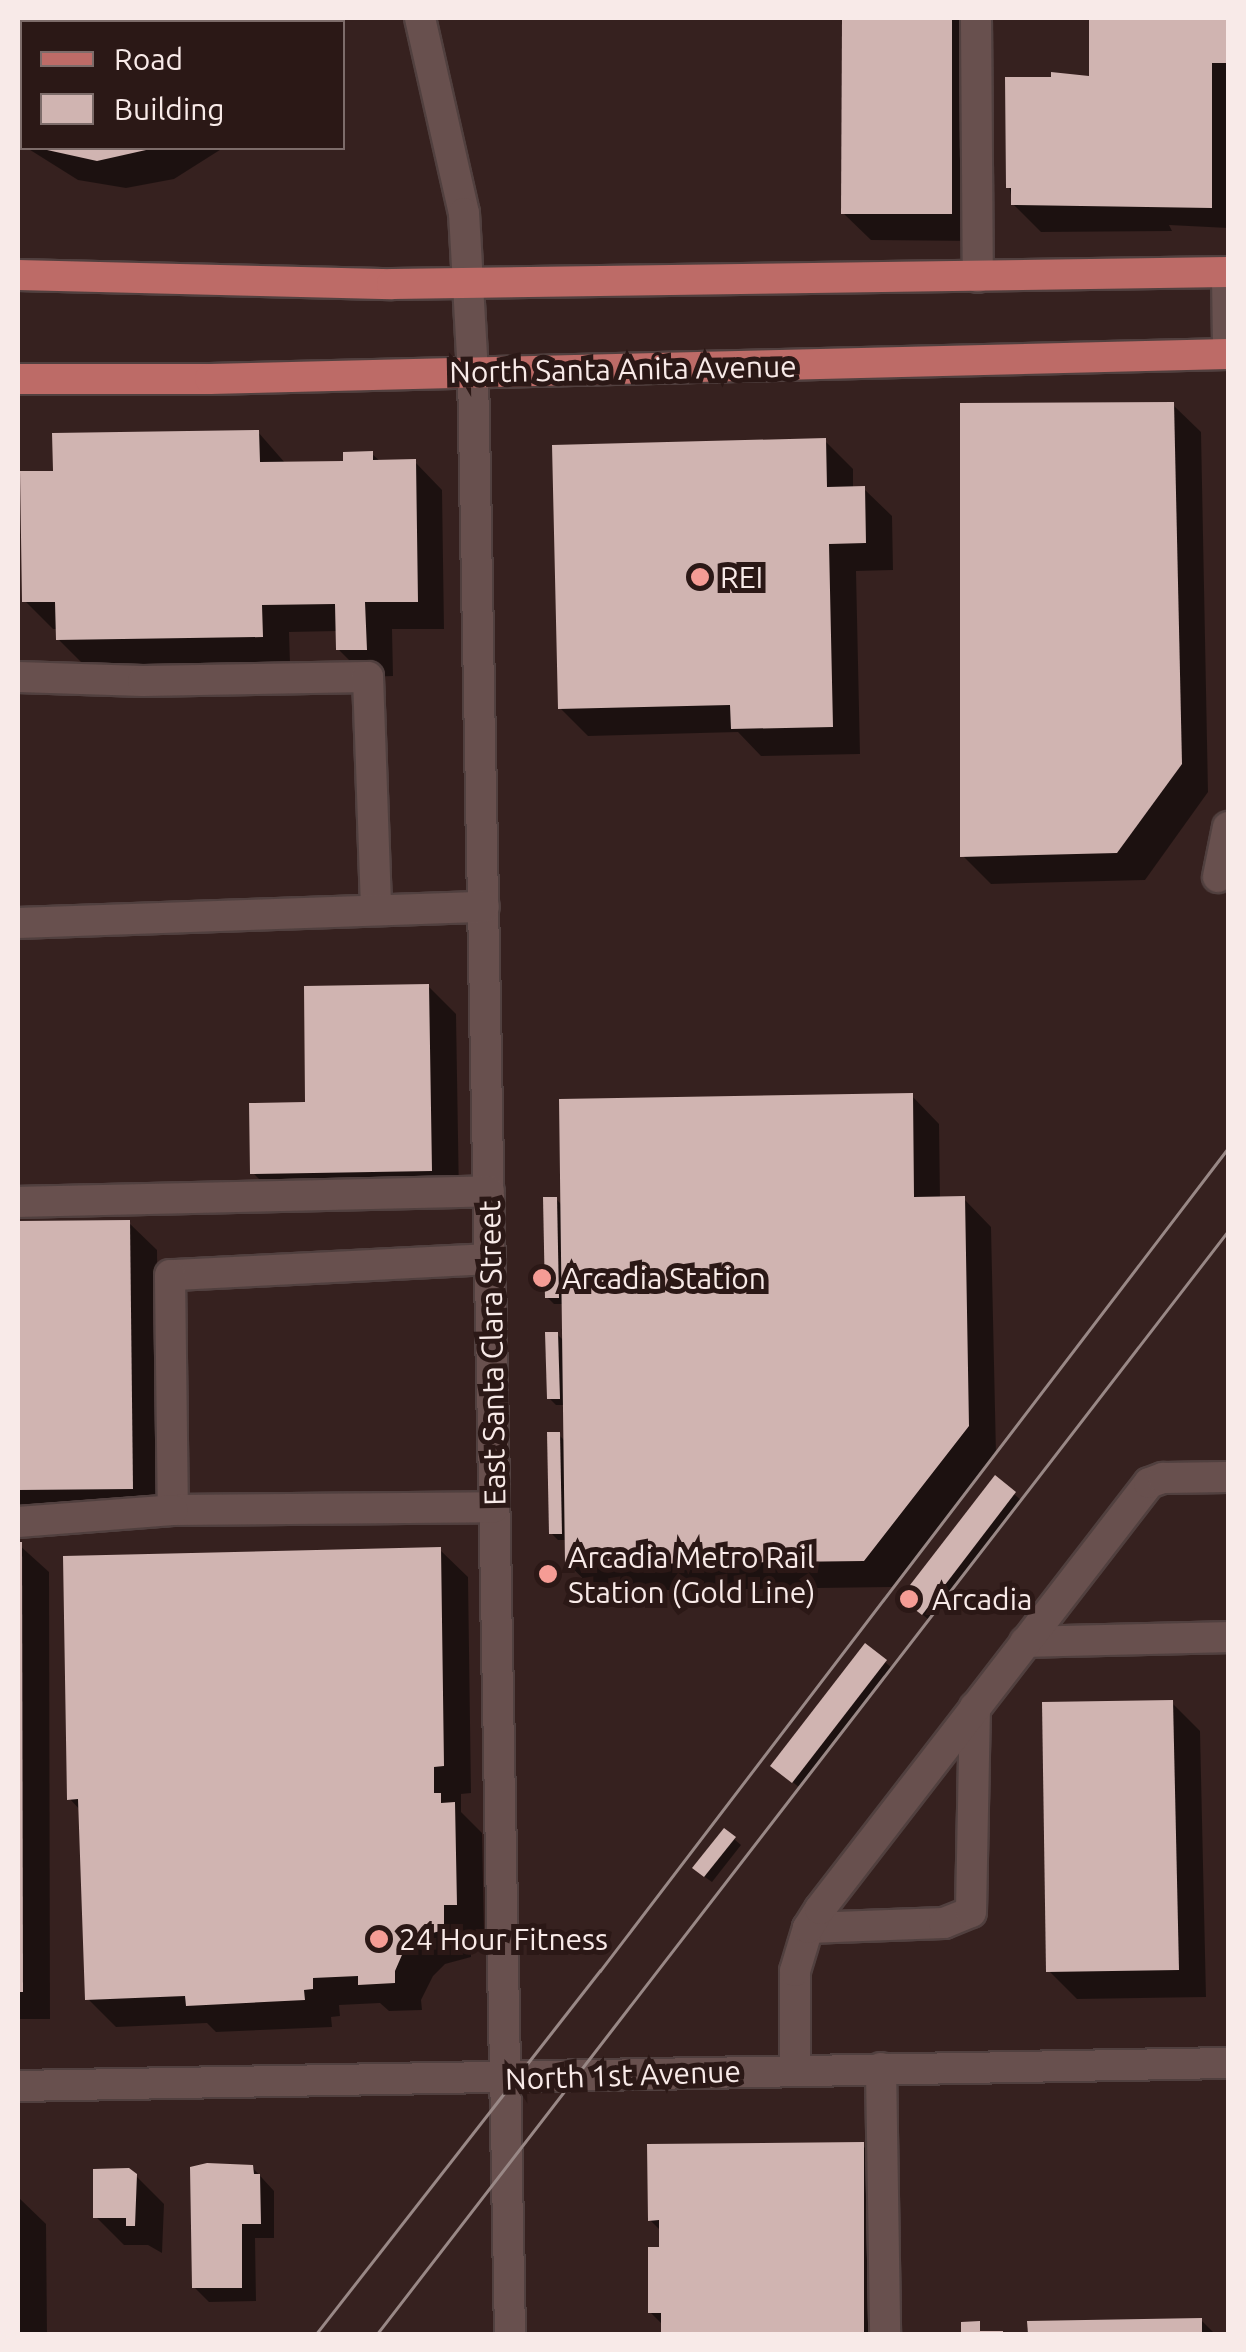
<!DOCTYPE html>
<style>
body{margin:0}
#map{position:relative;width:1246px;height:2352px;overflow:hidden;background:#36211f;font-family:Ubuntu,sans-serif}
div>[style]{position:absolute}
.shadow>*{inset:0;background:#0007}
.building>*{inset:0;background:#d0b4b1}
.roads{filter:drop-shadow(2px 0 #51403f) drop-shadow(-2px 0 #51403f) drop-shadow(0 2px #51403f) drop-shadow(0 -2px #51403f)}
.minor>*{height:30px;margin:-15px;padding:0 15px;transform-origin:15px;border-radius:15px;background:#68504e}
.major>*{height:30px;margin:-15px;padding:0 15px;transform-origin:15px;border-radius:15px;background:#bd6b67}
.tram>*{height:2.5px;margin:-1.25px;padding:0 1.25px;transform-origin:1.25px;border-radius:1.25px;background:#998886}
.dots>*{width:28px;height:28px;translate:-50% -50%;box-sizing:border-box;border:5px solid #2b1816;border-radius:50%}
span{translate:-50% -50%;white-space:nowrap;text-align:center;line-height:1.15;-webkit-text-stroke:10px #2b1816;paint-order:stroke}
.street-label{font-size:30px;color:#f8eae8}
.poi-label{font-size:30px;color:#f8eae8}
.left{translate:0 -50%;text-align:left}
.frame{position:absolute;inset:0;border:20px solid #f8eae8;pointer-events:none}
.legend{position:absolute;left:20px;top:20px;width:325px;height:130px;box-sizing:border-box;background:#2b1816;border:2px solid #7d6c6a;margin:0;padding:12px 18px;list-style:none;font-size:30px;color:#f8eae8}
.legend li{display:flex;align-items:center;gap:20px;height:50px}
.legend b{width:50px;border:2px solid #7d6c6a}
</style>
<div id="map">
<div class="shadow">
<i style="clip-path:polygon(18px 18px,266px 18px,267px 22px,22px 22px,22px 143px,18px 138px)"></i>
<i style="clip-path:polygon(845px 18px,979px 18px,978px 241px,871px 240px,843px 213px)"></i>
<i style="clip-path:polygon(1092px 18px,1228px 18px,1228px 228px,1169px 225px,1172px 231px,1041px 232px,1013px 204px,1009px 186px,1073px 79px,1092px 76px)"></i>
<i style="clip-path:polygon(27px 148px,223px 148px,174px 179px,126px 188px,78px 180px)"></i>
<i style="clip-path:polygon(1173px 405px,1201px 432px,1208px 792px,1145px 880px,991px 884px,963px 856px)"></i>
<i style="clip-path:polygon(258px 432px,286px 464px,345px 463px,372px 454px,381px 462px,415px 462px,442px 490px,444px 629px,392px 629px,393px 676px,366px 677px,338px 649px,338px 631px,289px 632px,290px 663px,86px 667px,58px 639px,58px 629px,53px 629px,25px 601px,55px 473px)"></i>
<i style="clip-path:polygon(825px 441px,853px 469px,853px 489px,864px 489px,892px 516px,893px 570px,856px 571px,860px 754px,761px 756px,738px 732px,588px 736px,560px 708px)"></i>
<i style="clip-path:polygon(428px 986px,456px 1014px,459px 1198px,281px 1201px,253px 1173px,308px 1104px)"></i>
<i style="clip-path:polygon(912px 1096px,939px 1124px,940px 1199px,964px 1199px,991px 1227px,996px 1454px,892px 1587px,596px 1591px,568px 1564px,567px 1540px,558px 1540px,551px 1533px,559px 1435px,566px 1442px,566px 1405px,556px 1405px,549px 1398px,557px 1334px,565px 1342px,564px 1304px,554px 1304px,547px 1297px,556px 1199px,563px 1206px)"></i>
<i style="clip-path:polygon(129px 1223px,157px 1250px,160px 1516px,18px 1516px,18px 1224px)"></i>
<i style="clip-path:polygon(995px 1478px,1021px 1500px,929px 1620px,910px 1604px)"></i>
<i style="clip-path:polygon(18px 1544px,49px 1572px,50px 2019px,18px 2019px)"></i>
<i style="clip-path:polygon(440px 1550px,468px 1577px,471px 1793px,461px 1794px,461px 1812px,482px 1833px,484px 1931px,471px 1931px,471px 1957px,445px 1964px,433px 1976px,421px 2000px,422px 2010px,389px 2011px,380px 2003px,339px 2005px,340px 2016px,331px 2017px,332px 2027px,216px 2032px,207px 2023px,116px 2027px,88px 1999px,81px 1811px,69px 1798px)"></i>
<i style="clip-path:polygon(885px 1662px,892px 1668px,800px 1788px,780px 1772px)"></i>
<i style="clip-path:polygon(1172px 1703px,1200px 1731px,1206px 1997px,1077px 1999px,1049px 1971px)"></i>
<i style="clip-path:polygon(734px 1839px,741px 1845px,712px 1882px,702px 1875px)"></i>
<i style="clip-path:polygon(862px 2145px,884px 2167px,885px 2334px,663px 2334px,663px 2325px,650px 2312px,661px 2250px,661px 2231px,650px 2220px)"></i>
<i style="clip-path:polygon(252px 2167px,274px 2191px,274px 2238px,255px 2238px,256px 2301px,209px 2302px,194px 2287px)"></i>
<i style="clip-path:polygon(136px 2176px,164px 2204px,162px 2253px,148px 2245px,124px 2245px,96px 2217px)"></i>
<i style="clip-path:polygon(18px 2197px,46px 2224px,47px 2334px,18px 2334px)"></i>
<i style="clip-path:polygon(1201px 2320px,1215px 2334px,1030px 2334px,1030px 2324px)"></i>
</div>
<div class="building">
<i style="clip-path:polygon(18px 18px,240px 18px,240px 22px,22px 22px,22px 139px,18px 136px)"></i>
<i style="clip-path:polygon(842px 18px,952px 18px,952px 214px,841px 214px)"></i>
<i style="clip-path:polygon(1089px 18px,1228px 18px,1228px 63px,1212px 63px,1212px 208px,1011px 205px,1011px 188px,1006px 188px,1005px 77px,1051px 77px,1051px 72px,1089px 76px)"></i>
<i style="clip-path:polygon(38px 148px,155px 148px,97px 161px)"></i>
<i style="clip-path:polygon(1174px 402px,1182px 764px,1117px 853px,960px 857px,960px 403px)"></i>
<i style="clip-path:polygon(259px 430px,260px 462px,343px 461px,343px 452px,373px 451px,373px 460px,416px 459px,418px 602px,365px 602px,367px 650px,336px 650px,335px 604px,262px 605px,263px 637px,56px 640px,55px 602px,22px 602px,20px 471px,53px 471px,52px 433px)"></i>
<i style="clip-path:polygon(826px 438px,827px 487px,865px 486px,866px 543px,829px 544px,833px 727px,731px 729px,730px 705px,558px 709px,552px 445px)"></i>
<i style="clip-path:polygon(429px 984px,432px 1171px,250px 1174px,249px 1103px,305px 1102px,304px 986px)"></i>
<i style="clip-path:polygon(913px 1093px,914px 1197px,965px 1196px,969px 1426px,864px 1561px,565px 1565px,559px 1099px)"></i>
<i style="clip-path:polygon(543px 1197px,557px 1197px,559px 1298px,545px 1298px)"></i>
<i style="clip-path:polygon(130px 1220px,133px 1489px,18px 1490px,18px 1221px)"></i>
<i style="clip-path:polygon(545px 1332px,558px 1332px,560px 1399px,547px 1399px)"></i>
<i style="clip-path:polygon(547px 1432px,560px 1432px,562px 1534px,549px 1534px)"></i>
<i style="clip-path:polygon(995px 1475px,1016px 1492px,922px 1615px,900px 1598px)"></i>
<i style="clip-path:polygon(18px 1542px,22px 1542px,23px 1992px,18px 1992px)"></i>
<i style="clip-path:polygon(441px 1547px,444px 1766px,434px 1767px,434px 1793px,441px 1793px,441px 1803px,455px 1802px,457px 1905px,444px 1905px,444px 1930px,417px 1937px,405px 1948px,395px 1971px,395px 1983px,358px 1985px,358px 1976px,313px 1978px,313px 1989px,304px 1990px,305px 2000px,186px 2006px,185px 1996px,85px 2000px,78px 1799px,67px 1800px,63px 1556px)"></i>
<i style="clip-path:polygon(865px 1643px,887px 1660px,792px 1783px,770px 1766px)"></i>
<i style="clip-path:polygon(1173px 1700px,1179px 1970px,1046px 1972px,1042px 1702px)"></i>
<i style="clip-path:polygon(724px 1828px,736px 1837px,704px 1877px,692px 1868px)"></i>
<i style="clip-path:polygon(864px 2142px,864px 2334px,661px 2334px,661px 2313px,648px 2313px,648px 2247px,659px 2247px,659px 2220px,648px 2221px,647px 2144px)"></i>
<i style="clip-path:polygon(207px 2163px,253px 2165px,254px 2174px,260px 2174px,261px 2224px,242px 2224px,242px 2288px,192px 2288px,190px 2167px)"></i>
<i style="clip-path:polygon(129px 2168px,137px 2174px,135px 2226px,126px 2226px,126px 2218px,93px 2218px,93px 2169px)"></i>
<i style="clip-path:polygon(1202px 2318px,1202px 2334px,1028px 2334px,1027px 2321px)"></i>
<i style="clip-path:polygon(980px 2321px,980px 2331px,1003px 2331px,1003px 2334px,961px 2334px,961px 2322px)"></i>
</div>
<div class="roads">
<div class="minor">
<i style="left:420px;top:18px;width:200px;rotate:77.3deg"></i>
<i style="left:464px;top:213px;width:159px;rotate:86.8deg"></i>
<i style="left:473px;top:372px;width:1962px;rotate:88.92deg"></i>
<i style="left:976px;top:18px;width:259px;rotate:89.6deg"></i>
<i style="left:1227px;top:272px;width:69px;rotate:89.2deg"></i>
<i style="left:18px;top:677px;width:125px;rotate:1.8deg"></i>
<i style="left:143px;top:681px;width:225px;rotate:-1deg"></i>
<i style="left:368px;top:677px;width:233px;rotate:88deg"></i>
<i style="left:1218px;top:877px;width:51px;rotate:-78.7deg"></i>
<i style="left:18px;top:923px;width:466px;rotate:-2deg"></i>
<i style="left:18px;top:1202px;width:471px;rotate:-1.3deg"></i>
<i style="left:490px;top:1259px;width:320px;rotate:177.1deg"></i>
<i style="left:170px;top:1275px;width:235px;rotate:89.3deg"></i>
<i style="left:173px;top:1510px;width:321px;rotate:-0.5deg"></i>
<i style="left:18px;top:1522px;width:155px;rotate:-4.4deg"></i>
<i style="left:1025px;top:1642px;width:203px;rotate:-1.4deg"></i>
<i style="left:808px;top:1928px;width:136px;rotate:-2.1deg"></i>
<i style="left:944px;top:1923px;width:29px;rotate:-22deg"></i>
<i style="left:971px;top:1912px;width:205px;rotate:-88.9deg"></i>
<i style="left:881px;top:2068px;width:266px;rotate:89.1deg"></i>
<i style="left:795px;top:2070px;width:99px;rotate:-90deg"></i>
<i style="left:795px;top:1971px;width:45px;rotate:-73.2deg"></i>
<i style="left:808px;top:1928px;width:22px;rotate:-58deg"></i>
<i style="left:820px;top:1909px;width:538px;rotate:-52.32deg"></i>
<i style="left:1149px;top:1483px;width:15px;rotate:-20deg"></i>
<i style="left:1163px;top:1478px;width:65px;rotate:-0.9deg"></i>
<i style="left:18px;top:2086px;width:1210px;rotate:-1.09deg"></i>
</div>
<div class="major">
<i style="left:18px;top:275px;width:374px;rotate:1.4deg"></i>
<i style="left:392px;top:284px;width:836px;rotate:-0.82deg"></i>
<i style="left:18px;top:379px;width:192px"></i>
<i style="left:210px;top:379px;width:1018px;rotate:-1.41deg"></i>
</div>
</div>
<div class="tram">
<i style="left:316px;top:2334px;width:461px;rotate:-52deg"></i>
<i style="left:600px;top:1971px;width:1035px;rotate:-52.65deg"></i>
<i style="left:377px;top:2334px;width:1393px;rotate:-52.35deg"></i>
</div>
<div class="dots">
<i style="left:700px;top:577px;background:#f59c95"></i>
<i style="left:542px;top:1278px;background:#f59c95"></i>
<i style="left:548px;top:1574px;background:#f59c95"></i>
<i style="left:909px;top:1599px;background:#f59c95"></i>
<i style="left:379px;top:1939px;background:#f59c95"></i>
</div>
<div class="street-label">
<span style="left:623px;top:369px;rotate:-1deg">North Santa Anita Avenue</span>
<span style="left:492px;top:1353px;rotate:-91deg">East Santa Clara Street</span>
<span style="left:623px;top:2075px;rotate:-2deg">North 1st Avenue</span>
</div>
<div class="poi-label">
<span class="left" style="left:720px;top:577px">REI</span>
<span class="left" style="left:562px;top:1278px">Arcadia Station</span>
<span class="left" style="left:568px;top:1574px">Arcadia Metro Rail<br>Station (Gold Line)</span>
<span class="left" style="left:932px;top:1599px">Arcadia</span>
<span class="left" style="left:399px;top:1939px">24 Hour Fitness</span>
</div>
<div class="frame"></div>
<ul class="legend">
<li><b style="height:12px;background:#bd6b67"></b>Road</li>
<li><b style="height:28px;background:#d0b4b1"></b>Building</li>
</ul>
</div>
